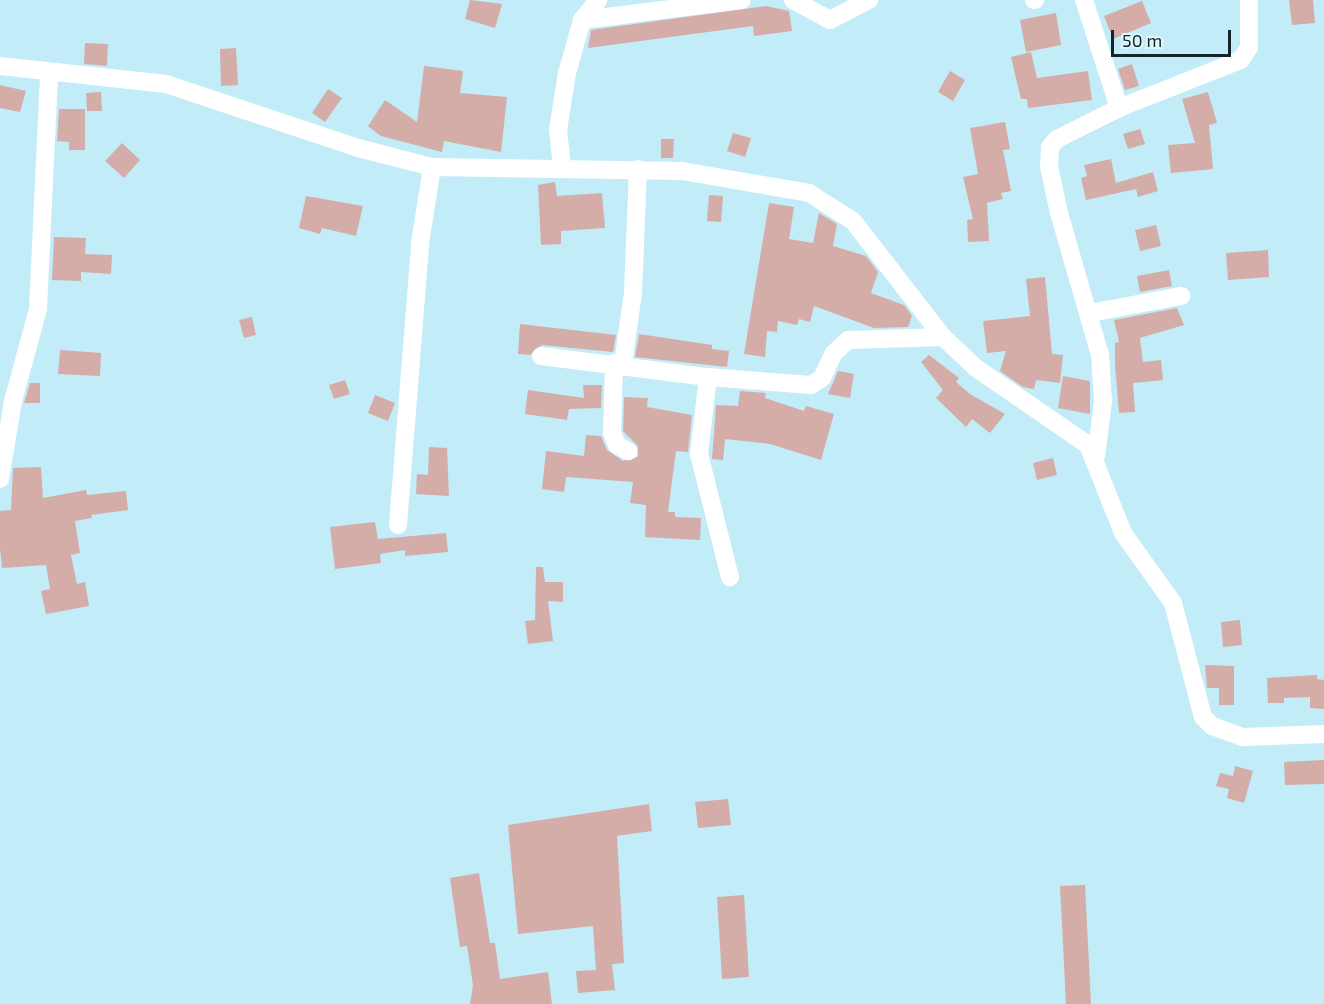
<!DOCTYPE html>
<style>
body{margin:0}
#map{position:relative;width:1324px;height:1004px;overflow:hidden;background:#c3ecf9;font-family:"Exo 2",sans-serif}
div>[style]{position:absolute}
.building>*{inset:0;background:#d4ada8}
.street>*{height:18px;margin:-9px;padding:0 9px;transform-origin:9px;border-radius:9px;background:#fff}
span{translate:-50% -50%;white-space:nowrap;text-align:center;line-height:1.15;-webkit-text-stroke:5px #def6fe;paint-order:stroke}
.scale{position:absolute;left:1111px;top:30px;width:120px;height:27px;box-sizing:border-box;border:3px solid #15252a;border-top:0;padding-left:8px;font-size:18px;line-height:21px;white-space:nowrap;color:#15252a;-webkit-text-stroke:4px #def6fe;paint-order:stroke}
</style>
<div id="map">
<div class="building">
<i style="clip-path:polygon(470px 0,502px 4px,495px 28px,465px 19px)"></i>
<i style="clip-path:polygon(1289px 0,1313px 0,1315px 23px,1292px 25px)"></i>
<i style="clip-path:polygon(1142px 1px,1151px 23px,1113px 39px,1104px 16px)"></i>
<i style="clip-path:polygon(766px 6px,789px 11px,792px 31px,754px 36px,753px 26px,588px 48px,591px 30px)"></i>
<i style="clip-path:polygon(1056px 13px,1061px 45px,1026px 52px,1020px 20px)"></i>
<i style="clip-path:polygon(85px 43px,108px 44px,107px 66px,84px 64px)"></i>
<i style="clip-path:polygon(236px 48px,238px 85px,221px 86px,220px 49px)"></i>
<i style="clip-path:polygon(1031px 52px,1037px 78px,1088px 71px,1092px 100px,1028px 108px,1027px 99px,1021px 99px,1011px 57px)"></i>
<i style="clip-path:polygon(1132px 64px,1139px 86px,1125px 90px,1118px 69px)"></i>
<i style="clip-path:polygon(424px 66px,463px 71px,460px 93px,507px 97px,501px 152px,444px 141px,442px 152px,381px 136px,368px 126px,385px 100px,417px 122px)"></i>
<i style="clip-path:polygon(950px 71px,965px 80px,953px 101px,938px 92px)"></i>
<i style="clip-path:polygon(0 85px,26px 91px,20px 112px,0 108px)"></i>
<i style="clip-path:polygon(328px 89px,342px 98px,325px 122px,312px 113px)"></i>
<i style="clip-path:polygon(101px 92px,102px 111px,87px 111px,86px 93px)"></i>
<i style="clip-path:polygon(1208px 92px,1217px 123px,1209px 125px,1213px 169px,1171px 173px,1168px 145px,1195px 143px,1182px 99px)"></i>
<i style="clip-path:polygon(59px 109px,85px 109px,85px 150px,69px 150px,69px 142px,57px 141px)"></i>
<i style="clip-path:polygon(1005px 122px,1010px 149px,1003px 150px,1011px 191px,1001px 193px,1003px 199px,987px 203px,989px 241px,968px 242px,967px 220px,973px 219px,963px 177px,978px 174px,970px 128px)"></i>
<i style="clip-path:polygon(1140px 129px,1145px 144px,1128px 149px,1123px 134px)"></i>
<i style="clip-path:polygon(733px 133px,751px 138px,745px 157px,727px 151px)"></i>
<i style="clip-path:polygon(661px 139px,674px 139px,673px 158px,661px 158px)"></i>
<i style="clip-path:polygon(122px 143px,140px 160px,124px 178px,105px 161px)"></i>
<i style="clip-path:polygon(1111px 159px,1116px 183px,1153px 172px,1158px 191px,1138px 197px,1136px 189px,1086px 200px,1081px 178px,1087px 176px,1084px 165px)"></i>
<i style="clip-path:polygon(555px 182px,557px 196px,602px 193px,605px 228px,561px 231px,561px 244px,541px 245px,538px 185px)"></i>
<i style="clip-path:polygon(709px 195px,723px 196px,721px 222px,707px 221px)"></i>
<i style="clip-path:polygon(306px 196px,363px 206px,356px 236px,322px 228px,320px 234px,299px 228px)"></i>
<i style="clip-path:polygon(769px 203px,794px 207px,789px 239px,813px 243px,819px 213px,837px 224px,833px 246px,866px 256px,878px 272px,871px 293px,904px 305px,912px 316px,908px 327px,874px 328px,814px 306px,810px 322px,799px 319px,797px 325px,778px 321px,777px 332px,767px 331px,765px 357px,744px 354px)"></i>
<i style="clip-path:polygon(1156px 225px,1161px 246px,1140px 251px,1135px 230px)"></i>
<i style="clip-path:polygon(54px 237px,86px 238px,85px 254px,112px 255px,111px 274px,81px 272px,81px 281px,52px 280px)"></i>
<i style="clip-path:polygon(1268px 250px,1269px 277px,1228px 280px,1226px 253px)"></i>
<i style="clip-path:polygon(1169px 270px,1172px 286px,1140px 292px,1137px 276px)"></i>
<i style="clip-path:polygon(1045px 277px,1052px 354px,1063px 355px,1060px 383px,1036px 380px,1034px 389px,1023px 387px,1000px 371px,1006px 351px,987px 353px,983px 321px,1030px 316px,1026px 279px)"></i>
<i style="clip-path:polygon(1177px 308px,1184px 325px,1140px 338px,1143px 362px,1161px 360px,1163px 380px,1133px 383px,1135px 412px,1119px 413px,1115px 364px,1115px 343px,1119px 342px,1114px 320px)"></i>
<i style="clip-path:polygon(252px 317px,256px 335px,244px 338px,239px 320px)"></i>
<i style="clip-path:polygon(520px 324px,616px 335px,613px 352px,542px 345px,530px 355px,518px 354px)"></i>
<i style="clip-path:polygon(639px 334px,712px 345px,712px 349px,729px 351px,727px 367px,635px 357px)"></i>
<i style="clip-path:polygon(60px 350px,101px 353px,100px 376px,58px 374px)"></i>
<i style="clip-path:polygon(929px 355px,959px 378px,956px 382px,970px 394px,1005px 414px,990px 433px,972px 419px,966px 427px,936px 398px,943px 390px,921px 362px)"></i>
<i style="clip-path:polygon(838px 371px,854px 374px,850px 398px,828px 394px)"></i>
<i style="clip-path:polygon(1063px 376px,1090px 381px,1090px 414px,1058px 408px)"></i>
<i style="clip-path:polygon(345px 380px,350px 394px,334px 399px,329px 385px)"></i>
<i style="clip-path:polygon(30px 383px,40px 383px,40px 403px,24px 403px)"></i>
<i style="clip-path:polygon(583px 385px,602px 385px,601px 408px,569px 409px,567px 420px,525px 414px,528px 390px,584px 398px)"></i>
<i style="clip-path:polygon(740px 391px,766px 393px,765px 398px,804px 411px,806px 406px,834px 414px,821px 460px,770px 444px,725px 439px,723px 460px,712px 459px,716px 405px,738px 406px)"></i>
<i style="clip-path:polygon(375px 395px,395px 403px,388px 421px,368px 413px)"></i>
<i style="clip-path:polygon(624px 397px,648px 398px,647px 407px,692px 415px,688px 452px,676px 451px,668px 512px,675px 512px,675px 517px,701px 518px,700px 540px,645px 537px,646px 505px,630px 503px,633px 482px,566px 477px,564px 492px,542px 489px,546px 451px,584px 456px,586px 435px,601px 436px,607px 450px,623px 461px,638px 457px,638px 446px,623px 431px)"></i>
<i style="clip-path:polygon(429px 447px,447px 448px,449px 496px,416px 494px,417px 474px,428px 475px)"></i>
<i style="clip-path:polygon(1053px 458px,1057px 475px,1037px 480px,1033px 463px)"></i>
<i style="clip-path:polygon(41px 467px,43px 498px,86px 490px,87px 495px,126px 491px,128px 510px,91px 515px,92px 518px,75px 521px,80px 553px,71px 555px,77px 584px,85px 582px,89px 606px,46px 614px,41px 591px,50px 589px,46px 565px,2px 568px,0 548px,0 511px,11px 510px,13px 468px)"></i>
<i style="clip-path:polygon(375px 522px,378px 539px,446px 533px,448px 552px,405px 556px,405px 550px,380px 554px,381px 563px,335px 569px,330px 527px)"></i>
<i style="clip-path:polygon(536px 567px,543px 567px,545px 582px,563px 582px,563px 602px,548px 601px,553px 641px,528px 644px,525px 621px,535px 620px)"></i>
<i style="clip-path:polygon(1240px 620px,1242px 645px,1223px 647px,1221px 622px)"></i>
<i style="clip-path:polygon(1205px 665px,1234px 666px,1234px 705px,1219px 705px,1219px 688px,1207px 688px)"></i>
<i style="clip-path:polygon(1317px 675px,1317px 679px,1324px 680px,1324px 709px,1310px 708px,1310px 697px,1284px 698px,1284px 703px,1268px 703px,1267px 678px)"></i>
<i style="clip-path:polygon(1324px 760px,1324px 784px,1285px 785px,1284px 762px)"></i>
<i style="clip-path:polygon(1235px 766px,1253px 771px,1244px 803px,1227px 798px,1229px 789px,1216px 786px,1220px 773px,1233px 776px)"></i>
<i style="clip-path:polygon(728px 799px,731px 825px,698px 828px,695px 802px)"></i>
<i style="clip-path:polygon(649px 804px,652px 831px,617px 836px,624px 963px,612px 964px,615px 990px,578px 993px,576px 971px,596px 970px,593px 926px,518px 934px,508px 825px)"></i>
<i style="clip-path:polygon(479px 873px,490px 943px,495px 943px,500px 979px,548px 972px,552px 1004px,470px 1004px,473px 985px,467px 946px,460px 947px,450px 878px)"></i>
<i style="clip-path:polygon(1085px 885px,1091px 1004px,1066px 1004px,1060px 886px)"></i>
<i style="clip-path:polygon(744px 895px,749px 977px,722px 979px,717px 897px)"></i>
</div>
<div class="street">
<i style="left:793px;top:0;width:42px;rotate:28.4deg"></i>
<i style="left:830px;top:20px;width:44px;rotate:-27.1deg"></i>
<i style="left:1034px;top:0;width:1px"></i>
<i style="left:1084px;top:0;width:114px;rotate:72deg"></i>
<i style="left:582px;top:20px;width:161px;rotate:-7.1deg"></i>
<i style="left:0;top:66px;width:167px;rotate:6.2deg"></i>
<i style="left:166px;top:84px;width:202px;rotate:18.4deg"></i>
<i style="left:358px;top:148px;width:76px;rotate:14.4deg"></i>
<i style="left:432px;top:167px;width:250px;rotate:0.9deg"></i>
<i style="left:682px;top:171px;width:129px;rotate:9.8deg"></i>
<i style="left:809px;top:193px;width:52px;rotate:32.5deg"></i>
<i style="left:853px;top:221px;width:147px;rotate:52.2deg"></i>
<i style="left:943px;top:337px;width:45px;rotate:43.2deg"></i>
<i style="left:976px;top:368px;width:136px;rotate:34.5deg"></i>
<i style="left:1088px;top:445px;width:95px;rotate:68.3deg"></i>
<i style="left:1123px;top:533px;width:86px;rotate:54.5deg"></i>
<i style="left:1173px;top:603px;width:118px;rotate:75.3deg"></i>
<i style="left:1203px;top:717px;width:13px;rotate:45deg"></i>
<i style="left:1212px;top:726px;width:33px;rotate:20deg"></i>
<i style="left:1243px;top:737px;width:81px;rotate:-2.1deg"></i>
<i style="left:562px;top:167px;width:37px;rotate:-96deg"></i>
<i style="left:558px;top:130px;width:58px;rotate:-81deg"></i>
<i style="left:567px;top:73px;width:55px;rotate:-74.2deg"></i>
<i style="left:582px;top:20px;width:26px;rotate:-51deg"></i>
<i style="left:1090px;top:313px;width:93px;rotate:-10.6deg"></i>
<i style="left:541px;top:356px;width:168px;rotate:7.2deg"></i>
<i style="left:708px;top:377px;width:103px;rotate:4.4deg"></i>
<i style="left:811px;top:385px;width:13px;rotate:-32deg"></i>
<i style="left:822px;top:378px;width:26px;rotate:-65deg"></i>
<i style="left:833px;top:354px;width:21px;rotate:-43deg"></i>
<i style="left:848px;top:340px;width:95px;rotate:-1.8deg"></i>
<i style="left:614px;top:363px;width:70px;rotate:91.6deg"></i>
<i style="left:612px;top:433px;width:13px;rotate:67deg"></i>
<i style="left:617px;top:445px;width:13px;rotate:29deg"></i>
<i style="left:623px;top:364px;width:72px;rotate:-82deg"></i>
<i style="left:633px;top:293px;width:124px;rotate:-87.7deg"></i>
<i style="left:708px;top:377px;width:78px;rotate:96.7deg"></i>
<i style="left:699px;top:454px;width:127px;rotate:75.9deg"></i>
<i style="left:1096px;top:457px;width:56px;rotate:-82.9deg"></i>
<i style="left:1103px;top:401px;width:46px;rotate:-93.7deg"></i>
<i style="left:1100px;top:355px;width:148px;rotate:-106.1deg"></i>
<i style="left:1059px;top:213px;width:48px;rotate:-102deg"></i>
<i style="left:1049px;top:166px;width:19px;rotate:-87deg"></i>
<i style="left:1050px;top:147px;width:11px;rotate:-49deg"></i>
<i style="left:1057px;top:139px;width:69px;rotate:-26.6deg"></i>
<i style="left:1119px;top:108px;width:131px;rotate:-21.5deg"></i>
<i style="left:1241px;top:60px;width:15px;rotate:-58deg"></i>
<i style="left:1249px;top:47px;width:47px;rotate:-90deg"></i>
<i style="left:0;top:479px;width:79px;rotate:-80.5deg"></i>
<i style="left:13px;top:401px;width:95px;rotate:-74.8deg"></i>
<i style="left:38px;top:309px;width:236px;rotate:-87.3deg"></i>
<i style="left:398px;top:525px;width:283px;rotate:-85.5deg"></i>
<i style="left:420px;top:243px;width:77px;rotate:-81deg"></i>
</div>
<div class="scale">50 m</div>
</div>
